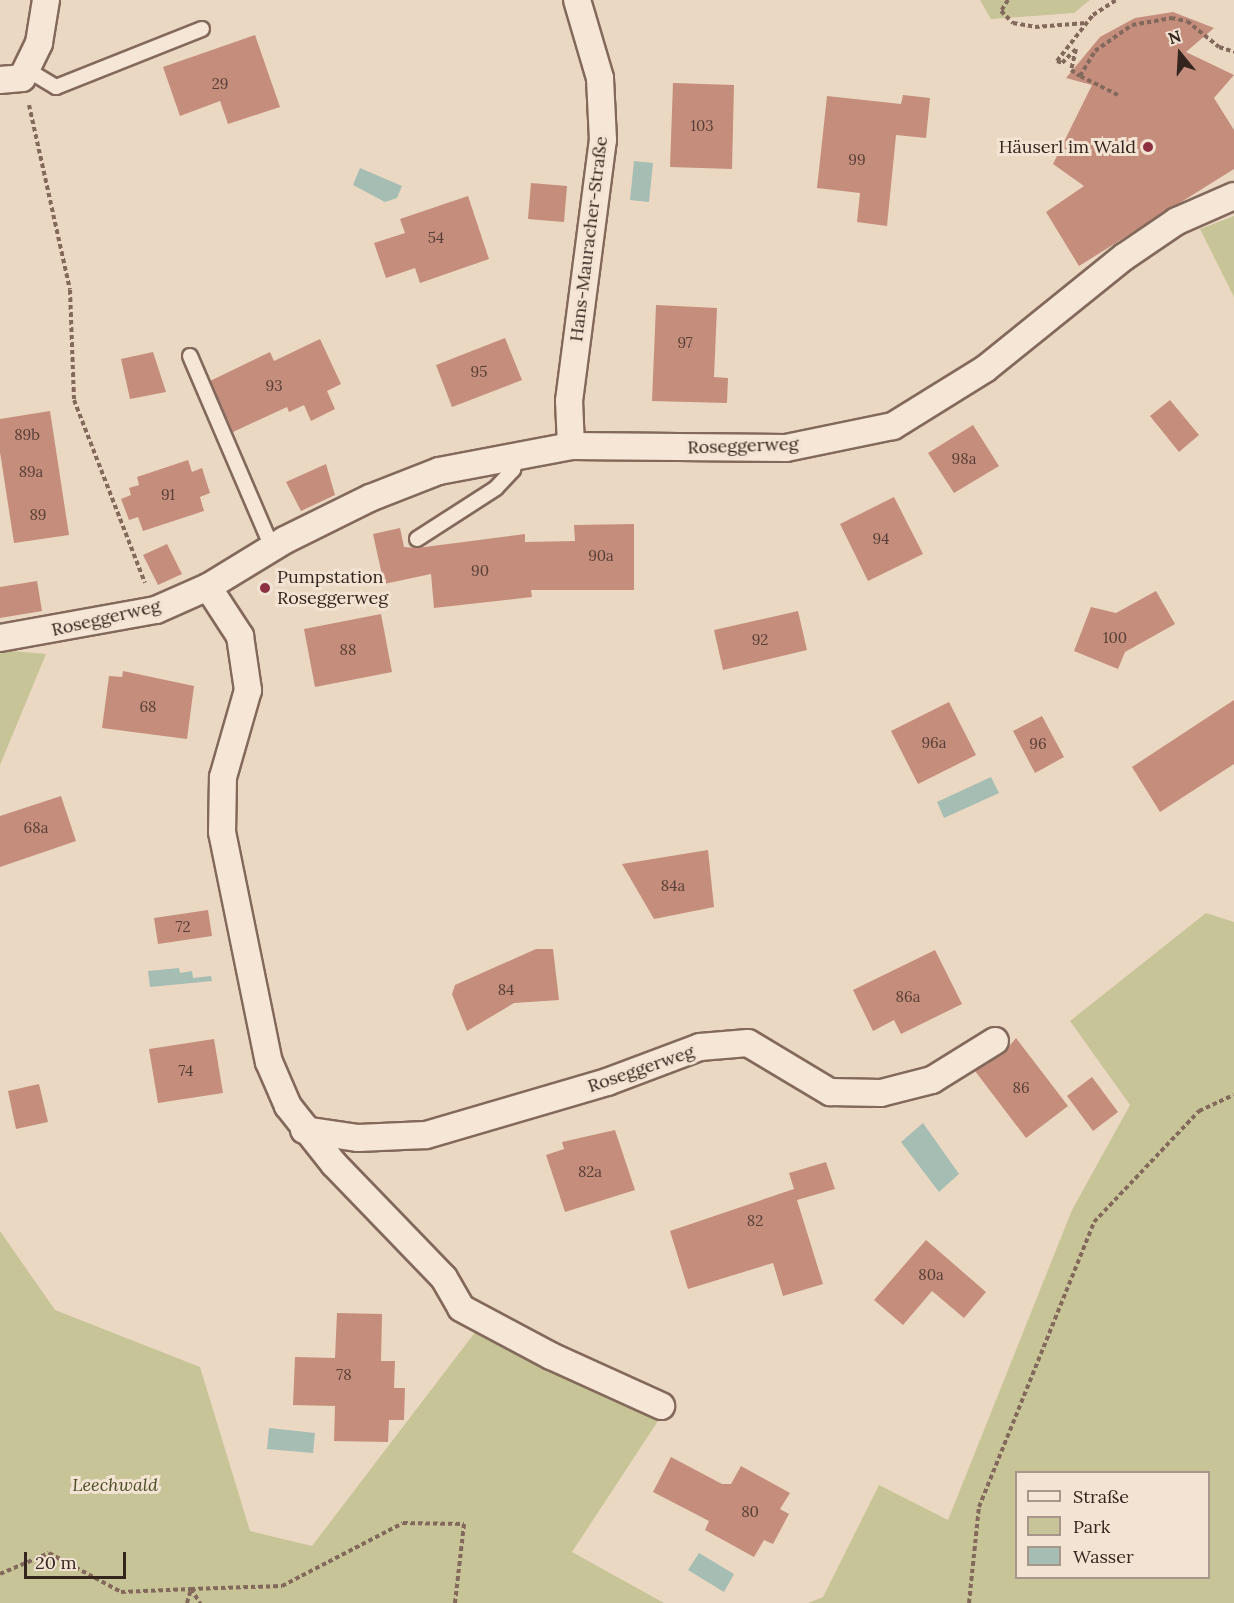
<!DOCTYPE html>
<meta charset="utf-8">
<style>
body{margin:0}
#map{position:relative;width:1234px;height:1603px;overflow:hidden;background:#ead8c3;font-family:Lora,serif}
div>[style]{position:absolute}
.green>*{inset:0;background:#c7c498}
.water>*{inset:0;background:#a5bdb2}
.building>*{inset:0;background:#c58d7c}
.path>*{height:4px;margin-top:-2px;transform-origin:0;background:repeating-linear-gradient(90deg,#83695b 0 4.5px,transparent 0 7.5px)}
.roads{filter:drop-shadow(2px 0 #83695b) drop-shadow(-2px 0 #83695b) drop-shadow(0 2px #83695b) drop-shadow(0 -2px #83695b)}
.lane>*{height:14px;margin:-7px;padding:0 7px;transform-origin:7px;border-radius:7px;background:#f6e6d6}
.street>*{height:26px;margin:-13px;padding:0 13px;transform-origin:13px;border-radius:13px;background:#f6e6d6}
.dots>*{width:16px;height:16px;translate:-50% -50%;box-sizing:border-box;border:3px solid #f2e3d2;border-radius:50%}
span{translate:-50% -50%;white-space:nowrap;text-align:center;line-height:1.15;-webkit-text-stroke:6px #f2e3d2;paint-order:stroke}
.number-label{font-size:15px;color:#583f36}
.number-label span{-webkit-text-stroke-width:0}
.poi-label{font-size:18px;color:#34251e}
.right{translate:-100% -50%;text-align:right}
.left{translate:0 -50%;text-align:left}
.street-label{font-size:18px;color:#34251e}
.park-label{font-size:18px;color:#4c4f27;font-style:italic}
.legend{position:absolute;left:1015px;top:1471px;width:195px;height:108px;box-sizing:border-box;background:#f2e3d2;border:2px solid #a6978a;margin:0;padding:8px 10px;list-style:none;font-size:18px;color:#34251e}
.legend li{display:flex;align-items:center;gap:12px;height:30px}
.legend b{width:30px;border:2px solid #a6978a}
.north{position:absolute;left:1150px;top:24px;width:60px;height:60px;-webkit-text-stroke:4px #f2e3d2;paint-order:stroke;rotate:342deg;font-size:16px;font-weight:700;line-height:24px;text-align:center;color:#34251e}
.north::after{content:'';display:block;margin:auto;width:21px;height:27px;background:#34251e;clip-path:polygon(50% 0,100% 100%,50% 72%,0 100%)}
.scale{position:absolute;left:24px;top:1552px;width:102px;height:27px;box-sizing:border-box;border:3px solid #34251e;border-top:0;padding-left:8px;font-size:18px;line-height:21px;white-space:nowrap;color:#34251e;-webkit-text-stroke:4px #f2e3d2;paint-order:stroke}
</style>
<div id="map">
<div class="green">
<i style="clip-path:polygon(980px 0,1090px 0,1074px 13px,991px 19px)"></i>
<i style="clip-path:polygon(1234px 216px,1234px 297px,1200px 229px)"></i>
<i style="clip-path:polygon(0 650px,46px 654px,0 765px)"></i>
<i style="clip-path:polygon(evenodd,1206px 913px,1234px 922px,1234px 1603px,808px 1603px,823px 1597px,879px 1485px,948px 1520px,1072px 1210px,1130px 1105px,1070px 1021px,1206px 913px,1016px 1472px,1208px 1472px,1208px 1578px,1016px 1578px,1016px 1472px)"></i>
<i style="clip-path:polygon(0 1231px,55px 1310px,200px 1367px,250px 1531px,312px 1546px,476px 1331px,658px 1421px,572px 1552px,664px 1603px,0 1603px)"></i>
</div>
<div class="water">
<i style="clip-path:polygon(634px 161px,653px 163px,649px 202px,630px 200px)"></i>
<i style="clip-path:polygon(360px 168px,402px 186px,397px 198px,385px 202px,353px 185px)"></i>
<i style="clip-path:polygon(991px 777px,999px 793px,944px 818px,937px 802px)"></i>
<i style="clip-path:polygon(179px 968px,180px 973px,192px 971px,193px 978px,211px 976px,212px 981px,150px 987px,148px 971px)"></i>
<i style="clip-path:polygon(923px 1123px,959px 1174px,939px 1192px,901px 1142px)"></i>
<i style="clip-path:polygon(269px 1428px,315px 1433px,313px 1453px,267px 1449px)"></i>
<i style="clip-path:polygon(699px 1553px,734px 1574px,724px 1592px,688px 1570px)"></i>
</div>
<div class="building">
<i style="clip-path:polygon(1173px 12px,1214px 28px,1186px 52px,1234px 75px,1214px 98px,1234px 130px,1234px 169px,1079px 266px,1046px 212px,1084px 186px,1053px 164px,1092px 85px,1066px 78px,1100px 37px,1135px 18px)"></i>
<i style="clip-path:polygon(255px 35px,280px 107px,228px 124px,220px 101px,180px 116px,163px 67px)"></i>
<i style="clip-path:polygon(673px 83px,734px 85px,732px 169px,670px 167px)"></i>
<i style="clip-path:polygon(903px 95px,930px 98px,926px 138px,896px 135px,887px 226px,857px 222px,860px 193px,817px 188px,827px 96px,901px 104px)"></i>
<i style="clip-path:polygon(531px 183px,567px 186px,564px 222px,528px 219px)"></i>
<i style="clip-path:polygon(468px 196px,489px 259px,420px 283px,415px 268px,386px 278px,374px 243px,405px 233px,400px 219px)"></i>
<i style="clip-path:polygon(656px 305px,717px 308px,714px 377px,728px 378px,727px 403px,652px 401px)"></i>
<i style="clip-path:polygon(505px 338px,522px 380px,452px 407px,436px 365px)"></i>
<i style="clip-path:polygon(320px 339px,341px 384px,327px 391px,335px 409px,311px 421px,304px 405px,289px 412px,287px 407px,233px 432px,210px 381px,270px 352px,274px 361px)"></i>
<i style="clip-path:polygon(153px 352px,166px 392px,130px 399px,121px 359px)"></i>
<i style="clip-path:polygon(1170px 400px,1199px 435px,1179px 452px,1150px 416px)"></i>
<i style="clip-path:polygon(50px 411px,69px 535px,14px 543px,0 452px,0 419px)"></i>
<i style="clip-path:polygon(973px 425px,999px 466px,954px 493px,928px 453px)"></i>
<i style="clip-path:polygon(188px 460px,192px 472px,202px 468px,210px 493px,200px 497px,204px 511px,143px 531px,138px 517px,129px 520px,121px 499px,131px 495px,129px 488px,139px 485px,137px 477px)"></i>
<i style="clip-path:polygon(326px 464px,335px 495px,301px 511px,286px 482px)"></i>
<i style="clip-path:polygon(894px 497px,923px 554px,868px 581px,840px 524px)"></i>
<i style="clip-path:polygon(634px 524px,634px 590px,531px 590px,532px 597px,434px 608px,431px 574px,384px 584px,373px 534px,400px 528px,404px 547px,417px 548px,525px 534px,525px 542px,575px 541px,574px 525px)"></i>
<i style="clip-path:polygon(167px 544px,182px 574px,158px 585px,143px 555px)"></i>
<i style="clip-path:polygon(37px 581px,42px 611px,0 618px,0 587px)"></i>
<i style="clip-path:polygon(1156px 591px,1175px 624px,1125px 652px,1118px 669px,1074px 651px,1091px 607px,1116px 613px)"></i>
<i style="clip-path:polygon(798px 611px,807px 650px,723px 670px,714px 630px)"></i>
<i style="clip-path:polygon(381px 614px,392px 672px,315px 687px,304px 629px)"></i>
<i style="clip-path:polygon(123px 671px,194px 686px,187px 739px,102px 728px,109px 676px,122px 677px)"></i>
<i style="clip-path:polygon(1234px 700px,1234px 764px,1160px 812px,1132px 767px)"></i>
<i style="clip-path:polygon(949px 702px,976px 755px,918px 784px,891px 731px)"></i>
<i style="clip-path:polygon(1042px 716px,1064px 757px,1035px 773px,1013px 731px)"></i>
<i style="clip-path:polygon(61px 796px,76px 841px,0 867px,0 816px)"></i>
<i style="clip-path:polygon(708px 850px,714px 907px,654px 919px,622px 864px)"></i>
<i style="clip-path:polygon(208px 910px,212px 936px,158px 944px,154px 918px)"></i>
<i style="clip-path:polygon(536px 949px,553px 949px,559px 1000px,514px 1003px,467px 1031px,452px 994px,455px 985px)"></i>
<i style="clip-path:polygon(935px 950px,962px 1004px,901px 1034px,894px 1020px,873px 1031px,853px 990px)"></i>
<i style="clip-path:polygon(1016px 1038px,1068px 1106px,1026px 1138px,975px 1071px,1003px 1054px)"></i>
<i style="clip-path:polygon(214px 1039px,223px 1093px,158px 1103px,149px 1049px)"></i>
<i style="clip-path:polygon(1092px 1077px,1118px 1112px,1093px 1131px,1067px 1096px)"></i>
<i style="clip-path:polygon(39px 1084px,48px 1122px,16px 1129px,8px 1091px)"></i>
<i style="clip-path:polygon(615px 1130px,635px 1190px,565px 1212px,546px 1155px,564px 1149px,562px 1142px)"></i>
<i style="clip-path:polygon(826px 1162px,835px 1189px,797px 1200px,823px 1284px,783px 1296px,773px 1263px,688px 1289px,670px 1231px,794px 1189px,789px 1173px)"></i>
<i style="clip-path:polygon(926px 1240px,986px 1292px,964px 1318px,932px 1291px,903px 1325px,874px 1300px)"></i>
<i style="clip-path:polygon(337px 1313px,382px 1314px,381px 1361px,395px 1361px,394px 1388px,405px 1388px,404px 1420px,389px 1420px,388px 1442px,334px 1441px,335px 1406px,293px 1405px,295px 1357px,335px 1358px)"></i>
<i style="clip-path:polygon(671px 1457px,722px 1484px,731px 1484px,741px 1466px,790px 1493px,780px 1509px,789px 1514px,773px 1544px,764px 1540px,754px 1557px,705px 1530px,709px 1521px,653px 1492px)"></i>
</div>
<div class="path">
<i style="left:1008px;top:0;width:13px;rotate:122deg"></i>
<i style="left:1001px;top:11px;width:17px;rotate:45deg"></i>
<i style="left:1013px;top:23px;width:22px;rotate:10deg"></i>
<i style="left:1035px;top:27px;width:51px;rotate:-4.5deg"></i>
<i style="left:1057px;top:61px;width:58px;rotate:-52deg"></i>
<i style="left:1093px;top:15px;width:27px;rotate:-33deg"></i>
<i style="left:1057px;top:61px;width:5px;rotate:22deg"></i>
<i style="left:1062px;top:63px;width:20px;rotate:-45deg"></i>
<i style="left:1076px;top:49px;width:22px;rotate:103deg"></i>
<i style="left:1071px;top:70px;width:11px;rotate:34deg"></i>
<i style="left:1118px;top:95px;width:42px;rotate:-153.4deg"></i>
<i style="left:1080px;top:76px;width:29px;rotate:-59deg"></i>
<i style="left:1095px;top:51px;width:45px;rotate:-35.1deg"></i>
<i style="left:1132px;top:25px;width:40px;rotate:-10deg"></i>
<i style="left:1171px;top:18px;width:16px;rotate:11deg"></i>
<i style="left:1187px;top:21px;width:41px;rotate:39.1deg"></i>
<i style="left:1219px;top:47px;width:16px;rotate:18deg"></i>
<i style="left:29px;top:105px;width:189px;rotate:77.5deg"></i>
<i style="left:70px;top:290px;width:110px;rotate:87.9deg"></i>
<i style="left:74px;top:400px;width:196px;rotate:68.8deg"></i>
<i style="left:0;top:1574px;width:53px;rotate:-23.2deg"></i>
<i style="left:49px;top:1553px;width:82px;rotate:28.4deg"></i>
<i style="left:121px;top:1592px;width:70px;rotate:-2.5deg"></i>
<i style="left:191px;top:1589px;width:17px;rotate:57deg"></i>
<i style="left:187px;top:1603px;width:15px;rotate:-74deg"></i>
<i style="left:191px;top:1589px;width:91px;rotate:-1.9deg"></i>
<i style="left:282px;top:1586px;width:136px;rotate:-27.5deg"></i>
<i style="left:403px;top:1523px;width:61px;rotate:0.9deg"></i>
<i style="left:464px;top:1524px;width:80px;rotate:96.5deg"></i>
<i style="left:969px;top:1603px;width:97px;rotate:-84.1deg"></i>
<i style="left:979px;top:1507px;width:307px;rotate:-68deg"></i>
<i style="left:1094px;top:1222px;width:153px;rotate:-46.6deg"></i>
<i style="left:1199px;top:1111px;width:38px;rotate:-25deg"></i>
</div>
<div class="roads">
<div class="lane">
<i style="left:26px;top:69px;width:35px;rotate:31deg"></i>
<i style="left:56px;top:87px;width:157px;rotate:-21.7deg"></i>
<i style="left:190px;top:356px;width:208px;rotate:66.8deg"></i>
<i style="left:417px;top:539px;width:94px;rotate:-32.8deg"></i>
<i style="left:496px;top:488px;width:25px;rotate:-47deg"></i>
<i style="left:513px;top:470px;width:16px;rotate:-75deg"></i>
</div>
<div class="street">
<i style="left:0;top:80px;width:22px;rotate:-5deg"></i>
<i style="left:22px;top:78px;width:39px;rotate:-64deg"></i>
<i style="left:39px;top:43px;width:44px;rotate:-80.8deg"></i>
<i style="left:571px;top:446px;width:45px;rotate:-92.5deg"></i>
<i style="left:569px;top:401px;width:263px;rotate:-82.6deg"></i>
<i style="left:603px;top:140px;width:62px;rotate:-92.8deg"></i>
<i style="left:600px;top:78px;width:81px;rotate:-106.4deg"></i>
<i style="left:208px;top:587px;width:59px;rotate:56.9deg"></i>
<i style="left:240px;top:636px;width:55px;rotate:81.6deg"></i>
<i style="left:248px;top:690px;width:91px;rotate:106deg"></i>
<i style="left:223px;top:777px;width:55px;rotate:91deg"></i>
<i style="left:222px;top:832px;width:235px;rotate:78.5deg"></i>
<i style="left:269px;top:1062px;width:48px;rotate:66.6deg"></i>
<i style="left:288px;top:1106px;width:74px;rotate:51.6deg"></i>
<i style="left:334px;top:1164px;width:158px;rotate:46deg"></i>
<i style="left:444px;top:1278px;width:34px;rotate:60deg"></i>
<i style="left:461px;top:1308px;width:102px;rotate:28.1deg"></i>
<i style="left:551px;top:1356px;width:121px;rotate:24.4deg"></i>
<i style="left:0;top:638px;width:158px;rotate:-10.2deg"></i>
<i style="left:156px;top:610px;width:57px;rotate:-23.9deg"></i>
<i style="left:208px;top:587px;width:90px;rotate:-31.4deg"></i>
<i style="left:285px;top:540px;width:95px;rotate:-26.3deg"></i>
<i style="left:370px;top:498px;width:74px;rotate:-21.4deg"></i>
<i style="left:439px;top:471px;width:134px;rotate:-10.7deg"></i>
<i style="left:571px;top:446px;width:215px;rotate:0.5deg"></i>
<i style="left:786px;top:448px;width:109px;rotate:-11.6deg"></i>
<i style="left:893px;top:426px;width:108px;rotate:-31.8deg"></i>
<i style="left:985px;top:369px;width:179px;rotate:-38.9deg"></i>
<i style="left:1124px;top:257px;width:64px;rotate:-34.2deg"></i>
<i style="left:1177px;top:221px;width:62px;rotate:-23.7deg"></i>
<i style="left:304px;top:1130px;width:55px;rotate:8.4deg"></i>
<i style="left:358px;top:1138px;width:68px;rotate:-2.5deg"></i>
<i style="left:426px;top:1135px;width:189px;rotate:-16.3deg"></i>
<i style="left:607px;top:1082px;width:99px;rotate:-20.6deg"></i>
<i style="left:700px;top:1047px;width:48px;rotate:-4.8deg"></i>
<i style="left:748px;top:1043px;width:96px;rotate:30.9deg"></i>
<i style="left:830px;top:1092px;width:51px;rotate:1.1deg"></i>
<i style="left:881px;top:1093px;width:53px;rotate:-14.3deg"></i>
<i style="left:932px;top:1080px;width:74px;rotate:-31.8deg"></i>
</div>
</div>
<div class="dots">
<i style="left:1148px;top:147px;background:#8d3042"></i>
<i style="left:265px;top:588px;background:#8d3042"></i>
</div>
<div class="number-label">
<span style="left:220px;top:84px">29</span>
<span style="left:702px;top:126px">103</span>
<span style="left:857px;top:160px">99</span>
<span style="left:436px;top:238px">54</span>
<span style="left:685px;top:343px">97</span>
<span style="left:479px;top:372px">95</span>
<span style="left:274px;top:386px">93</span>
<span style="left:27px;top:435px">89b</span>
<span style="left:964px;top:459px">98a</span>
<span style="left:31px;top:472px">89a</span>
<span style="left:168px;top:495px">91</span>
<span style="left:38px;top:515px">89</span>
<span style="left:881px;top:539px">94</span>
<span style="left:601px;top:556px">90a</span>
<span style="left:480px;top:571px">90</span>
<span style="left:1115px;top:638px">100</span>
<span style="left:760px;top:640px">92</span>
<span style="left:348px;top:650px">88</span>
<span style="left:148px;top:707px">68</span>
<span style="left:934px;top:743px">96a</span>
<span style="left:1038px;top:744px">96</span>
<span style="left:36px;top:828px">68a</span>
<span style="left:673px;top:886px">84a</span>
<span style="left:183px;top:927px">72</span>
<span style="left:506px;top:990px">84</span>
<span style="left:908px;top:997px">86a</span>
<span style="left:186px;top:1071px">74</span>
<span style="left:1021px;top:1088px">86</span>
<span style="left:590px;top:1172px">82a</span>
<span style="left:755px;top:1221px">82</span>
<span style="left:931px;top:1275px">80a</span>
<span style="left:344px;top:1375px">78</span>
<span style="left:750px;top:1512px">80</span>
</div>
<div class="poi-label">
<span class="right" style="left:1136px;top:147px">Häuserl im Wald</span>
<span class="left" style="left:277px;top:588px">Pumpstation<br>Roseggerweg</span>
</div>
<div class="street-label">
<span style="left:589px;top:239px;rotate:-83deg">Hans-Mauracher-Straße</span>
<span style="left:743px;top:446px;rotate:-2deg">Roseggerweg</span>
<span style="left:106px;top:618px;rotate:-13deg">Roseggerweg</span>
<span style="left:641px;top:1069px;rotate:-19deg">Roseggerweg</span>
</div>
<div class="park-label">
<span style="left:115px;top:1485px">Leechwald</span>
</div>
<ul class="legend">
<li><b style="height:8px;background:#f6e6d6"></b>Straße</li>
<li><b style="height:16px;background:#c7c498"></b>Park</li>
<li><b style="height:16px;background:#a5bdb2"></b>Wasser</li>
</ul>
<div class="north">N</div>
<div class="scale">20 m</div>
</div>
